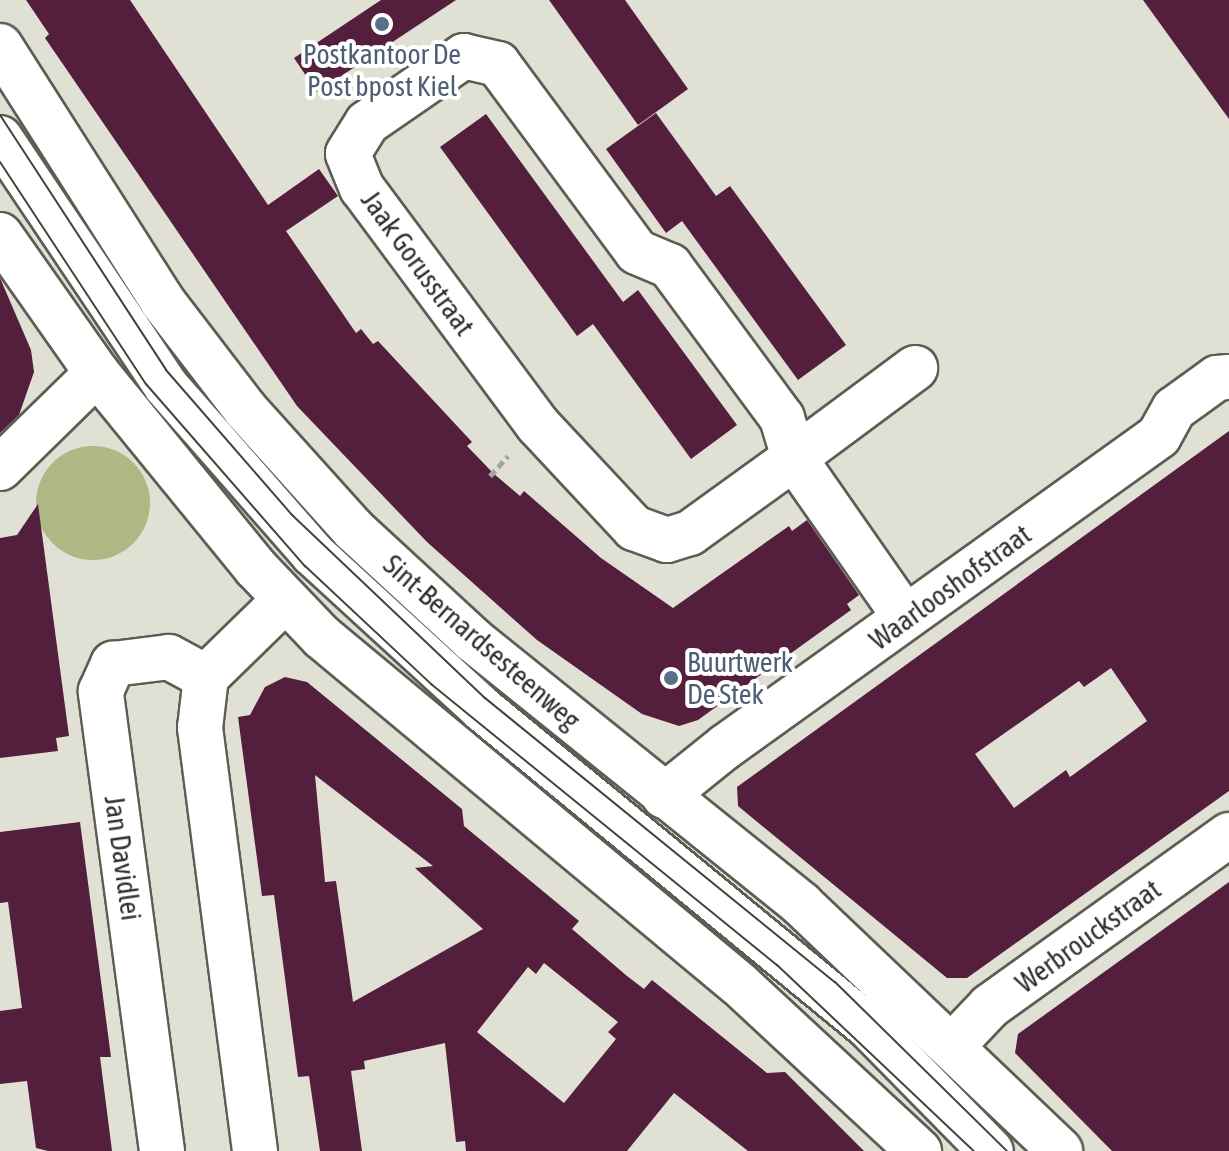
<!DOCTYPE html>
<style>
body{margin:0}
#map{position:relative;width:1229px;height:1151px;overflow:hidden;background:#e1e0d4;font-family:"Asap Condensed",sans-serif}
div>[style]{position:absolute}
.green>*{inset:0;background:#adb884}
.round{border-radius:50%}
.building>*{inset:0;background:#531f3d}
.path>*{height:5px;margin-top:-2.5px;transform-origin:0;background:repeating-linear-gradient(90deg,#a7a69d 0 8px,transparent 0 12px)}
.roads{filter:drop-shadow(2px 0 #5e5d53) drop-shadow(-2px 0 #5e5d53) drop-shadow(0 2px #5e5d53) drop-shadow(0 -2px #5e5d53)}
.minor>*{height:44px;margin:-22px;padding:0 22px;transform-origin:22px;border-radius:22px;background:#fff}
.tram>*{height:2px;margin:-1px;padding:0 1px;transform-origin:1px;border-radius:1px;background:#43423d}
.dots>*{width:22px;height:22px;translate:-50% -50%;box-sizing:border-box;border:4px solid #fff;border-radius:50%}
span{translate:-50% -50%;white-space:nowrap;text-align:center;line-height:1.15;-webkit-text-stroke:8px #fff;paint-order:stroke}
.service-label{font-size:28px;color:#4e5e75}
.left{translate:0 -50%;text-align:left}
.street-label{font-size:28px;color:#302f2b}
</style>
<div id="map">
<div class="green">
<i class="round" style="left:36px;top:446px;width:114px;height:114px"></i>
</div>
<div class="building">
<i style="clip-path:polygon(26px 0,130px 0,268px 205px,319px 169px,338px 196px,286px 231px,356px 333px,361px 329px,373px 344px,378px 341px,472px 442px,467px 446px,493px 473px,520px 496px,524px 491px,601px 558px,673px 608px,789px 526px,792px 531px,807px 520px,859px 595px,847px 604px,851px 610px,698px 720px,679px 726px,642px 714px,537px 640px,427px 542px,297px 406px,45px 38px,49px 34px)"></i>
<i style="clip-path:polygon(381px 0,456px 0,317px 92px,294px 58px)"></i>
<i style="clip-path:polygon(549px 0,625px 0,688px 89px,638px 125px)"></i>
<i style="clip-path:polygon(1143px 0,1229px 0,1229px 119px)"></i>
<i style="clip-path:polygon(656px 113px,716px 196px,730px 186px,846px 345px,798px 380px,682px 221px,666px 233px,606px 149px)"></i>
<i style="clip-path:polygon(486px 114px,623px 302px,638px 290px,737px 425px,691px 459px,593px 324px,577px 336px,440px 147px)"></i>
<i style="clip-path:polygon(0 278px,31px 350px,34px 372px,19px 415px,0 433px)"></i>
<i style="clip-path:polygon(evenodd,1229px 431px,1229px 791px,967px 978px,947px 978px,738px 806px,737px 787px,1229px 431px,1111px 668px,1147px 721px,1070px 777px,1066px 770px,1014px 808px,975px 754px,1079px 681px,1084px 687px,1111px 668px)"></i>
<i style="clip-path:polygon(38px 504px,69px 736px,56px 738px,58px 751px,0 758px,0 538px,17px 535px)"></i>
<i style="clip-path:polygon(evenodd,285px 677px,307px 682px,462px 809px,464px 826px,579px 921px,572px 929px,627px 976px,644px 989px,652px 980px,767px 1073px,785px 1072px,864px 1151px,748px 1151px,674px 1093px,627px 1151px,466px 1151px,465px 1141px,456px 1142px,445px 1043px,364px 1061px,365px 1069px,351px 1071px,362px 1151px,320px 1151px,309px 1076px,298px 1077px,274px 895px,262px 896px,238px 717px,250px 715px,265px 687px,285px 677px,315px 775px,433px 866px,415px 868px,483px 929px,353px 1002px,336px 881px,325px 882px,315px 775px,285px 677px,544px 963px,618px 1022px,608px 1032px,616px 1039px,564px 1103px,477px 1032px,528px 967px,536px 974px,544px 963px)"></i>
<i style="clip-path:polygon(80px 822px,111px 1057px,100px 1057px,112px 1151px,48px 1151px,36px 1148px,27px 1081px,0 1084px,0 1011px,22px 1008px,8px 902px,0 903px,0 832px)"></i>
<i style="clip-path:polygon(1229px 882px,1229px 1151px,1112px 1151px,1015px 1053px,1018px 1034px)"></i>
</div>
<div class="path">
<i style="left:490px;top:476px;width:27px;rotate:-48deg"></i>
</div>
<div class="roads">
<div class="minor">
<i style="left:0;top:46px;width:303px;rotate:57.5deg"></i>
<i style="left:163px;top:302px;width:135px;rotate:52.5deg"></i>
<i style="left:245px;top:409px;width:163px;rotate:48deg"></i>
<i style="left:354px;top:530px;width:162px;rotate:42.7deg"></i>
<i style="left:473px;top:640px;width:421px;rotate:38.8deg"></i>
<i style="left:801px;top:904px;width:358px;rotate:43.6deg"></i>
<i style="left:0;top:138px;width:298px;rotate:56.2deg"></i>
<i style="left:166px;top:386px;width:223px;rotate:48.8deg"></i>
<i style="left:313px;top:554px;width:229px;rotate:42.5deg"></i>
<i style="left:482px;top:709px;width:497px;rotate:39.4deg"></i>
<i style="left:866px;top:1024px;width:178px;rotate:45.5deg"></i>
<i style="left:0;top:235px;width:169px;rotate:54.9deg"></i>
<i style="left:97px;top:373px;width:252px;rotate:50.8deg"></i>
<i style="left:256px;top:568px;width:95px;rotate:46.3deg"></i>
<i style="left:322px;top:637px;width:542px;rotate:39.77deg"></i>
<i style="left:739px;top:984px;width:246px;rotate:42.9deg"></i>
<i style="left:0;top:468px;width:136px;rotate:-44.4deg"></i>
<i style="left:905px;top:617px;width:194px;rotate:-124.9deg"></i>
<i style="left:794px;top:458px;width:42px;rotate:-106.7deg"></i>
<i style="left:782px;top:418px;width:189px;rotate:-126.4deg"></i>
<i style="left:670px;top:266px;width:36px;rotate:-157deg"></i>
<i style="left:637px;top:252px;width:234px;rotate:-126.5deg"></i>
<i style="left:498px;top:64px;width:35px;rotate:-167deg"></i>
<i style="left:464px;top:56px;width:118px;rotate:145.4deg"></i>
<i style="left:367px;top:123px;width:36px;rotate:122deg"></i>
<i style="left:348px;top:154px;width:37px;rotate:68deg"></i>
<i style="left:362px;top:188px;width:295px;rotate:53.4deg"></i>
<i style="left:538px;top:425px;width:141px;rotate:47deg"></i>
<i style="left:634px;top:528px;width:35px;rotate:20deg"></i>
<i style="left:667px;top:540px;width:24px;rotate:-17deg"></i>
<i style="left:690px;top:533px;width:128px;rotate:-35.8deg"></i>
<i style="left:794px;top:458px;width:151px;rotate:-36.6deg"></i>
<i style="left:664px;top:796px;width:78px;rotate:-38.8deg"></i>
<i style="left:725px;top:747px;width:534px;rotate:-35.62deg"></i>
<i style="left:1159px;top:436px;width:31px;rotate:-61deg"></i>
<i style="left:1174px;top:409px;width:53px;rotate:-35.8deg"></i>
<i style="left:1217px;top:378px;width:12px;rotate:-5deg"></i>
<i style="left:954px;top:1044px;width:52px;rotate:-46.5deg"></i>
<i style="left:990px;top:1006px;width:294px;rotate:-35.6deg"></i>
<i style="left:162px;top:1151px;width:464px;rotate:-97.6deg"></i>
<i style="left:101px;top:691px;width:30px;rotate:-66deg"></i>
<i style="left:113px;top:664px;width:56px;rotate:-7.1deg"></i>
<i style="left:169px;top:657px;width:42px;rotate:28.4deg"></i>
<i style="left:255px;top:1151px;width:427px;rotate:-97.4deg"></i>
<i style="left:200px;top:728px;width:51px;rotate:-83.3deg"></i>
<i style="left:206px;top:677px;width:110px;rotate:-44.3deg"></i>
</div>
</div>
<div class="tram">
<i style="left:0;top:115px;width:304px;rotate:56.9deg"></i>
<i style="left:166px;top:370px;width:192px;rotate:49deg"></i>
<i style="left:292px;top:515px;width:266px;rotate:43.5deg"></i>
<i style="left:485px;top:698px;width:451px;rotate:39.1deg"></i>
<i style="left:835px;top:982px;width:241px;rotate:44.5deg"></i>
<i style="left:0;top:162px;width:266px;rotate:56.7deg"></i>
<i style="left:146px;top:384px;width:242px;rotate:48.9deg"></i>
<i style="left:305px;top:566px;width:173px;rotate:43.1deg"></i>
<i style="left:431px;top:684px;width:446px;rotate:39.1deg"></i>
<i style="left:777px;top:965px;width:271px;rotate:43.4deg"></i>
</div>
<div class="dots">
<i style="left:382px;top:24px;background:#5c6f8a"></i>
<i style="left:671px;top:678px;background:#5c6f8a"></i>
</div>
<div class="service-label">
<span style="left:382px;top:70px">Postkantoor De<br>Post bpost Kiel</span>
<span class="left" style="left:687px;top:678px">Buurtwerk<br>De Stek</span>
</div>
<div class="street-label">
<span style="left:418px;top:263px;rotate:54deg">Jaak Gorusstraat</span>
<span style="left:950px;top:587px;rotate:-36deg">Waarlooshofstraat</span>
<span style="left:482px;top:642px;rotate:41deg">Sint-Bernardsesteenweg</span>
<span style="left:123px;top:858px;rotate:82deg">Jan Davidlei</span>
<span style="left:1088px;top:936px;rotate:-36deg">Werbrouckstraat</span>
</div>
</div>
